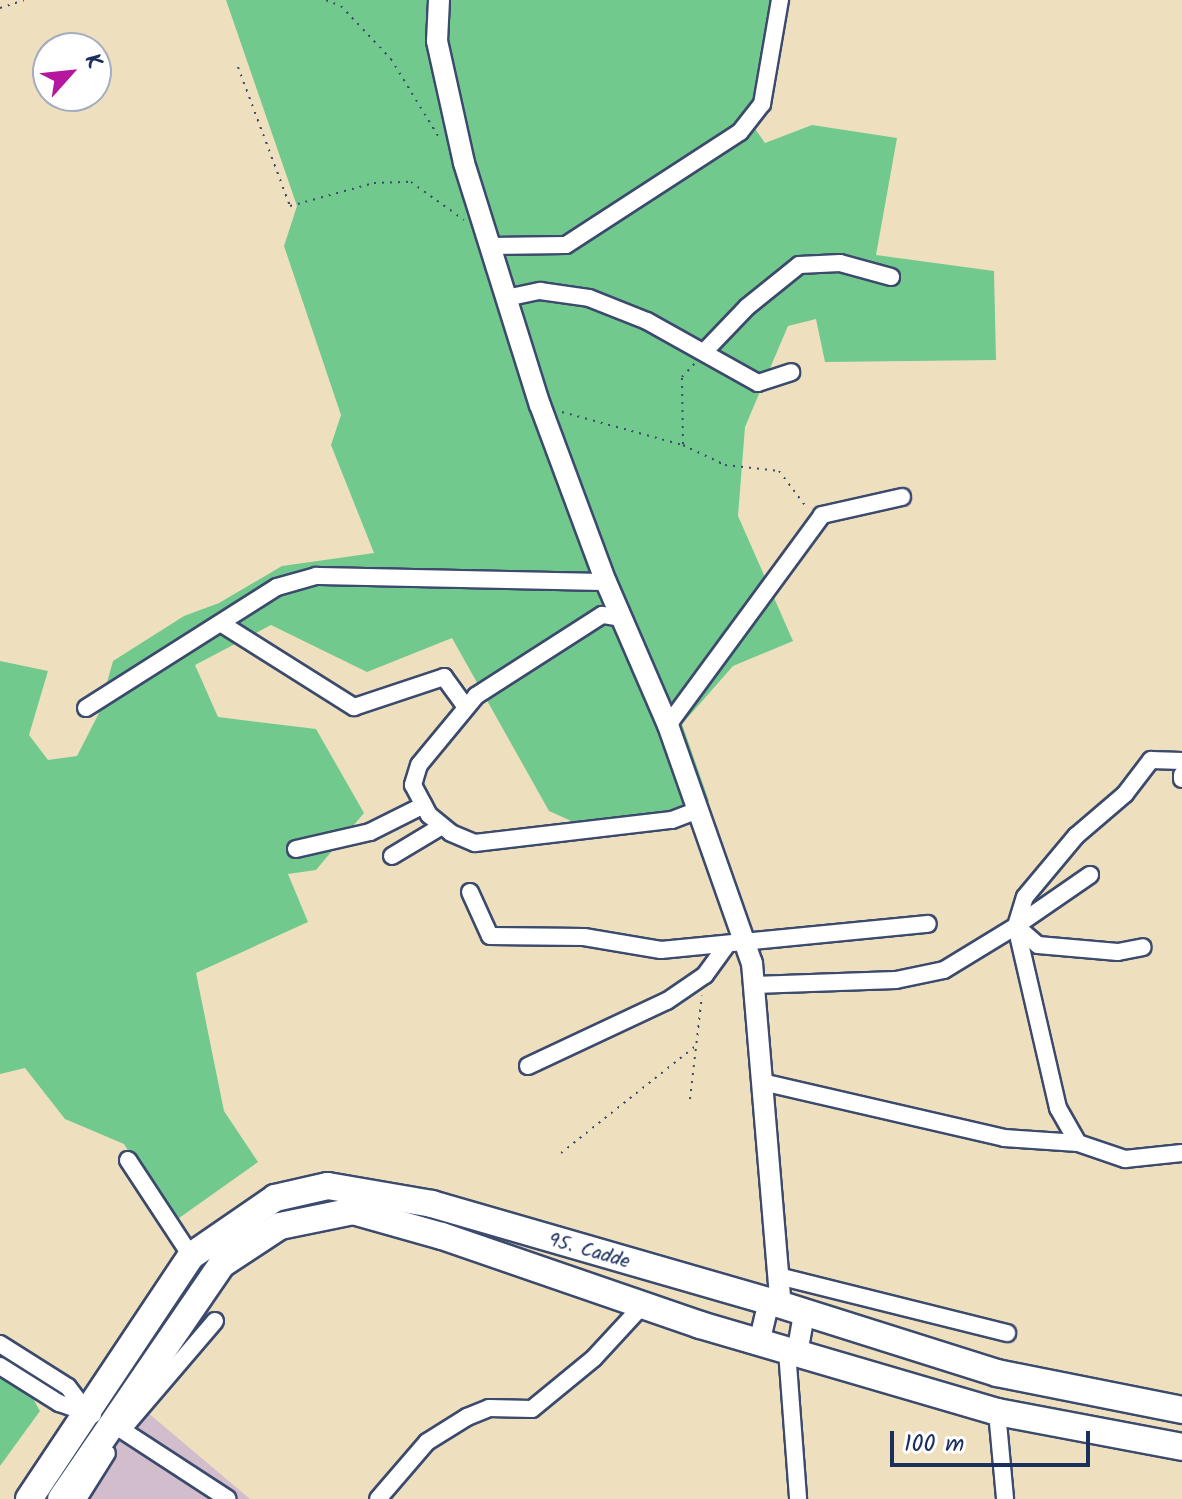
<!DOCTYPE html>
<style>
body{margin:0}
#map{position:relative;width:1182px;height:1499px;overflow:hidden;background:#eee0bf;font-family:Kalam,sans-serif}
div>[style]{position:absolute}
.industrial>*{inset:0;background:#d1bdcc}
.green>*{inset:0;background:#72c98e}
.path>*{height:2px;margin-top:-1px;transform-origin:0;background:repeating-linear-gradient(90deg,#3b4a6d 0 2px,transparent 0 8px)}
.roads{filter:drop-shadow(2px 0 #3b4a6d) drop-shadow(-2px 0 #3b4a6d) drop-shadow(0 2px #3b4a6d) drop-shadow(0 -2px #3b4a6d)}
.minor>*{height:16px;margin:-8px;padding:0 8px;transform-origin:8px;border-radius:8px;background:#fff}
.tertiary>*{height:20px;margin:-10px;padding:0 10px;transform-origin:10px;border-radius:10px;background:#fff}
.primary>*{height:26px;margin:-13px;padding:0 13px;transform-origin:13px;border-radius:13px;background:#fff}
span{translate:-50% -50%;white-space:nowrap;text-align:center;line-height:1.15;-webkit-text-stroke:6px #fff;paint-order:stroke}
.street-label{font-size:20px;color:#1b2f5e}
.north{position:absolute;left:32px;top:32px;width:80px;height:80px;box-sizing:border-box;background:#fff;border:2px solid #a4acbf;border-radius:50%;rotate:63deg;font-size:22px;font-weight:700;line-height:32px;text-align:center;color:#1b2f5e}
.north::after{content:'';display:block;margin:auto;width:28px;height:36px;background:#b5179e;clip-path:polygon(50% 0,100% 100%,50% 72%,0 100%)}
.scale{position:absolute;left:890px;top:1431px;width:200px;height:36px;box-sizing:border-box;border:4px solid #1b2f5e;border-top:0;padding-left:10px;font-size:24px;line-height:28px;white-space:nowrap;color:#1b2f5e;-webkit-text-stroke:6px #fff;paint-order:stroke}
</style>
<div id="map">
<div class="industrial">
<i style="clip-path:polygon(134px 1401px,250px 1499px,71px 1499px)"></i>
</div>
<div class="green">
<i style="clip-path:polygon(226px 0,785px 0,769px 96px,744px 113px,765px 143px,812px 125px,897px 138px,876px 255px,994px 271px,996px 360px,825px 362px,816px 319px,788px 326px,745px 427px,738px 516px,793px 641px,733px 666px,682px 724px,709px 801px,669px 813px,578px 824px,549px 811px,452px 638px,367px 672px,271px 625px,195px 665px,218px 717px,316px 729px,364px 813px,316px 870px,288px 874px,308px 922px,196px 973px,224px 1111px,258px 1162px,172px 1223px,124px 1144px,65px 1119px,25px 1068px,0 1074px,0 661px,48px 671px,29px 735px,48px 760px,77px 756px,98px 715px,113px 661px,184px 616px,219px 603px,282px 566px,374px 553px,331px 445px,341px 415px,284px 246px,297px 206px)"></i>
<i style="clip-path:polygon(0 1377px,31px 1395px,40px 1411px,0 1466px)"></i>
</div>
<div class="path">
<i style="left:326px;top:0;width:16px;rotate:22deg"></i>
<i style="left:341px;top:6px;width:73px;rotate:46.7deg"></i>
<i style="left:391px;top:59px;width:94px;rotate:58.5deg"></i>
<i style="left:0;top:8px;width:25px;rotate:-18deg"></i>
<i style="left:238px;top:67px;width:148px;rotate:69.5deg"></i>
<i style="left:290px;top:206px;width:87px;rotate:-15.3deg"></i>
<i style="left:374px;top:183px;width:37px;rotate:-2deg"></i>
<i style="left:411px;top:182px;width:65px;rotate:35.6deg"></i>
<i style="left:562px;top:412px;width:125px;rotate:15.3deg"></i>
<i style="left:683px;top:445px;width:47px;rotate:25.5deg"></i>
<i style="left:725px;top:465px;width:54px;rotate:6.3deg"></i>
<i style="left:779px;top:471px;width:46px;rotate:52.9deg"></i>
<i style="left:683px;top:444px;width:67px;rotate:-90.9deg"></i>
<i style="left:682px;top:377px;width:19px;rotate:-47deg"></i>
<i style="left:690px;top:1099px;width:104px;rotate:-83.4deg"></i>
<i style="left:561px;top:1153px;width:174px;rotate:-38.5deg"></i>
</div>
<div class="roads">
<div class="minor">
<i style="left:490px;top:246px;width:76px;rotate:-0.8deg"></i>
<i style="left:566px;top:245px;width:207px;rotate:-33deg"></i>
<i style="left:740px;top:132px;width:36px;rotate:-52deg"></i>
<i style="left:762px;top:104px;width:106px;rotate:-80.2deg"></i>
<i style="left:506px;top:298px;width:35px;rotate:-12deg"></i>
<i style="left:540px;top:291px;width:49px;rotate:8.1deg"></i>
<i style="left:589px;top:298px;width:62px;rotate:21.6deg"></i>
<i style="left:647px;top:321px;width:127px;rotate:29.2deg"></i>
<i style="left:758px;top:383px;width:35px;rotate:-18deg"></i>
<i style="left:704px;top:352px;width:62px;rotate:-46.3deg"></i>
<i style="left:747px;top:307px;width:67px;rotate:-38.9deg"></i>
<i style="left:799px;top:265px;width:41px;rotate:-2.8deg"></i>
<i style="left:840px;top:263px;width:53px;rotate:15.4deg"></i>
<i style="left:622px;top:618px;width:20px;rotate:-171deg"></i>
<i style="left:602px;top:615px;width:150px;rotate:147.3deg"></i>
<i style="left:476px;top:696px;width:89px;rotate:129.6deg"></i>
<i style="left:419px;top:765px;width:21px;rotate:107deg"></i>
<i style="left:413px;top:785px;width:34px;rotate:62deg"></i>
<i style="left:429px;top:815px;width:28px;rotate:39deg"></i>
<i style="left:451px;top:833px;width:26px;rotate:23deg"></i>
<i style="left:475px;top:843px;width:198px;rotate:-6.7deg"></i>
<i style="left:672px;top:820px;width:28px;rotate:-21deg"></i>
<i style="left:222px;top:624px;width:156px;rotate:32.2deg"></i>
<i style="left:354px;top:707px;width:95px;rotate:-18.4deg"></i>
<i style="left:444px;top:677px;width:36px;rotate:54deg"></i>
<i style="left:86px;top:708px;width:226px;rotate:-32.4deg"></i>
<i style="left:277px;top:587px;width:41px;rotate:-15.8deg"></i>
<i style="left:316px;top:576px;width:290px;rotate:1.2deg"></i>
<i style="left:668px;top:725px;width:260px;rotate:-53.7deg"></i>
<i style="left:822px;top:515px;width:82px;rotate:-12.7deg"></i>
<i style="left:1182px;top:775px;width:4px;rotate:90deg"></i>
<i style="left:296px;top:849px;width:76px;rotate:-12.9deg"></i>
<i style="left:370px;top:832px;width:60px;rotate:-26.6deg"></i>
<i style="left:392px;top:856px;width:58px;rotate:-31deg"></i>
<i style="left:470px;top:892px;width:48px;rotate:65.6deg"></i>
<i style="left:490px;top:936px;width:94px;rotate:0.6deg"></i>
<i style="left:584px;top:937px;width:78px;rotate:9.6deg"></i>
<i style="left:661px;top:950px;width:268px;rotate:-5.6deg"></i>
<i style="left:1016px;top:926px;width:30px;rotate:-73deg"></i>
<i style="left:1025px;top:897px;width:80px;rotate:-50.1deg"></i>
<i style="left:1076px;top:836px;width:65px;rotate:-40.6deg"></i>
<i style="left:1125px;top:794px;width:43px;rotate:-52.6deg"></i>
<i style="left:1151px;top:760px;width:31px;rotate:2deg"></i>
<i style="left:1016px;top:926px;width:29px;rotate:41deg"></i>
<i style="left:1038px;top:945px;width:80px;rotate:5deg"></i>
<i style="left:1118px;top:952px;width:25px;rotate:-11deg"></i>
<i style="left:1016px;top:926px;width:90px;rotate:-34.6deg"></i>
<i style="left:754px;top:985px;width:142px;rotate:-2deg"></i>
<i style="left:896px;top:980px;width:49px;rotate:-11.8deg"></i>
<i style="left:944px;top:970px;width:84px;rotate:-31.4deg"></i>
<i style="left:1016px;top:926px;width:187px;rotate:77deg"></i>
<i style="left:1058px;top:1108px;width:40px;rotate:60.3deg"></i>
<i style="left:528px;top:1066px;width:153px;rotate:-25.1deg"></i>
<i style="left:667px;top:1001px;width:46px;rotate:-34.4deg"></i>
<i style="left:705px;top:975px;width:36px;rotate:-54deg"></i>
<i style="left:762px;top:1082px;width:248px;rotate:13deg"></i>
<i style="left:1004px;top:1138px;width:74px;rotate:3.9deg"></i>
<i style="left:1078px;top:1143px;width:50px;rotate:18.8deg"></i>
<i style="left:1125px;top:1159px;width:57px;rotate:-6deg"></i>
<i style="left:128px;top:1160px;width:115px;rotate:56.7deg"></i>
<i style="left:782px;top:1277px;width:232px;rotate:14deg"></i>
<i style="left:215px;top:1321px;width:143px;rotate:130.5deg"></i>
<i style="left:122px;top:1430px;width:126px;rotate:33.1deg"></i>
<i style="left:0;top:1344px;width:80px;rotate:32.3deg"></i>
<i style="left:68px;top:1387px;width:31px;rotate:53deg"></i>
<i style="left:787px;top:1351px;width:148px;rotate:85.7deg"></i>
<i style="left:0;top:1366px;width:70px;rotate:32.1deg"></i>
<i style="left:59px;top:1403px;width:36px;rotate:19deg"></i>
<i style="left:997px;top:1412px;width:87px;rotate:84.7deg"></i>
<i style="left:78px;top:1499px;width:54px;rotate:-57.8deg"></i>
<i style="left:378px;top:1499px;width:75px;rotate:-49.3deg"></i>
<i style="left:427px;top:1442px;width:47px;rotate:-32deg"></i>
<i style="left:467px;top:1417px;width:24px;rotate:-22deg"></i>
<i style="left:489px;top:1408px;width:43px;rotate:1.3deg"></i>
<i style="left:532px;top:1409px;width:80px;rotate:-39.4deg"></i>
<i style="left:594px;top:1358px;width:71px;rotate:-47.3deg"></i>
</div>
<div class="tertiary">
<i style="left:439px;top:0;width:41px;rotate:92.8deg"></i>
<i style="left:437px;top:41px;width:125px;rotate:77.5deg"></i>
<i style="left:464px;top:163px;width:254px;rotate:72.6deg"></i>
<i style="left:540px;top:405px;width:189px;rotate:69.6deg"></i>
<i style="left:606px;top:582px;width:156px;rotate:66.6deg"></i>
<i style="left:668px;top:725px;width:252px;rotate:70.6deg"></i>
<i style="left:752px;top:963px;width:343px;rotate:85.2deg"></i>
<i style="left:759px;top:1343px;width:43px;rotate:-76.6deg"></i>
<i style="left:797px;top:1354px;width:41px;rotate:-80.1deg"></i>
</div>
<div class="primary">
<i style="left:29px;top:1499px;width:292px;rotate:-56.3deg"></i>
<i style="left:191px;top:1256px;width:102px;rotate:-34.6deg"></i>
<i style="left:275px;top:1198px;width:54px;rotate:-12.8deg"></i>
<i style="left:328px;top:1186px;width:106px;rotate:9.8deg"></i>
<i style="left:432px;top:1204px;width:351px;rotate:16.1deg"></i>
<i style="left:769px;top:1301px;width:239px;rotate:17.5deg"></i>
<i style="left:997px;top:1373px;width:189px;rotate:11.3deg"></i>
<i style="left:61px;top:1499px;width:285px;rotate:-55.6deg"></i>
<i style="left:222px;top:1264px;width:69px;rotate:-33.2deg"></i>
<i style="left:280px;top:1226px;width:75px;rotate:-11.6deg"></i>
<i style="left:353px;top:1211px;width:92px;rotate:15.7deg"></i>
<i style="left:442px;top:1236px;width:273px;rotate:19deg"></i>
<i style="left:700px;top:1325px;width:309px;rotate:16.3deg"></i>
<i style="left:997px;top:1412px;width:188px;rotate:10.7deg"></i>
</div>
</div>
<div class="street-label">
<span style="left:589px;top:1252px;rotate:16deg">95. Cadde</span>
</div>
<div class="north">K</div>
<div class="scale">100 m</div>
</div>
